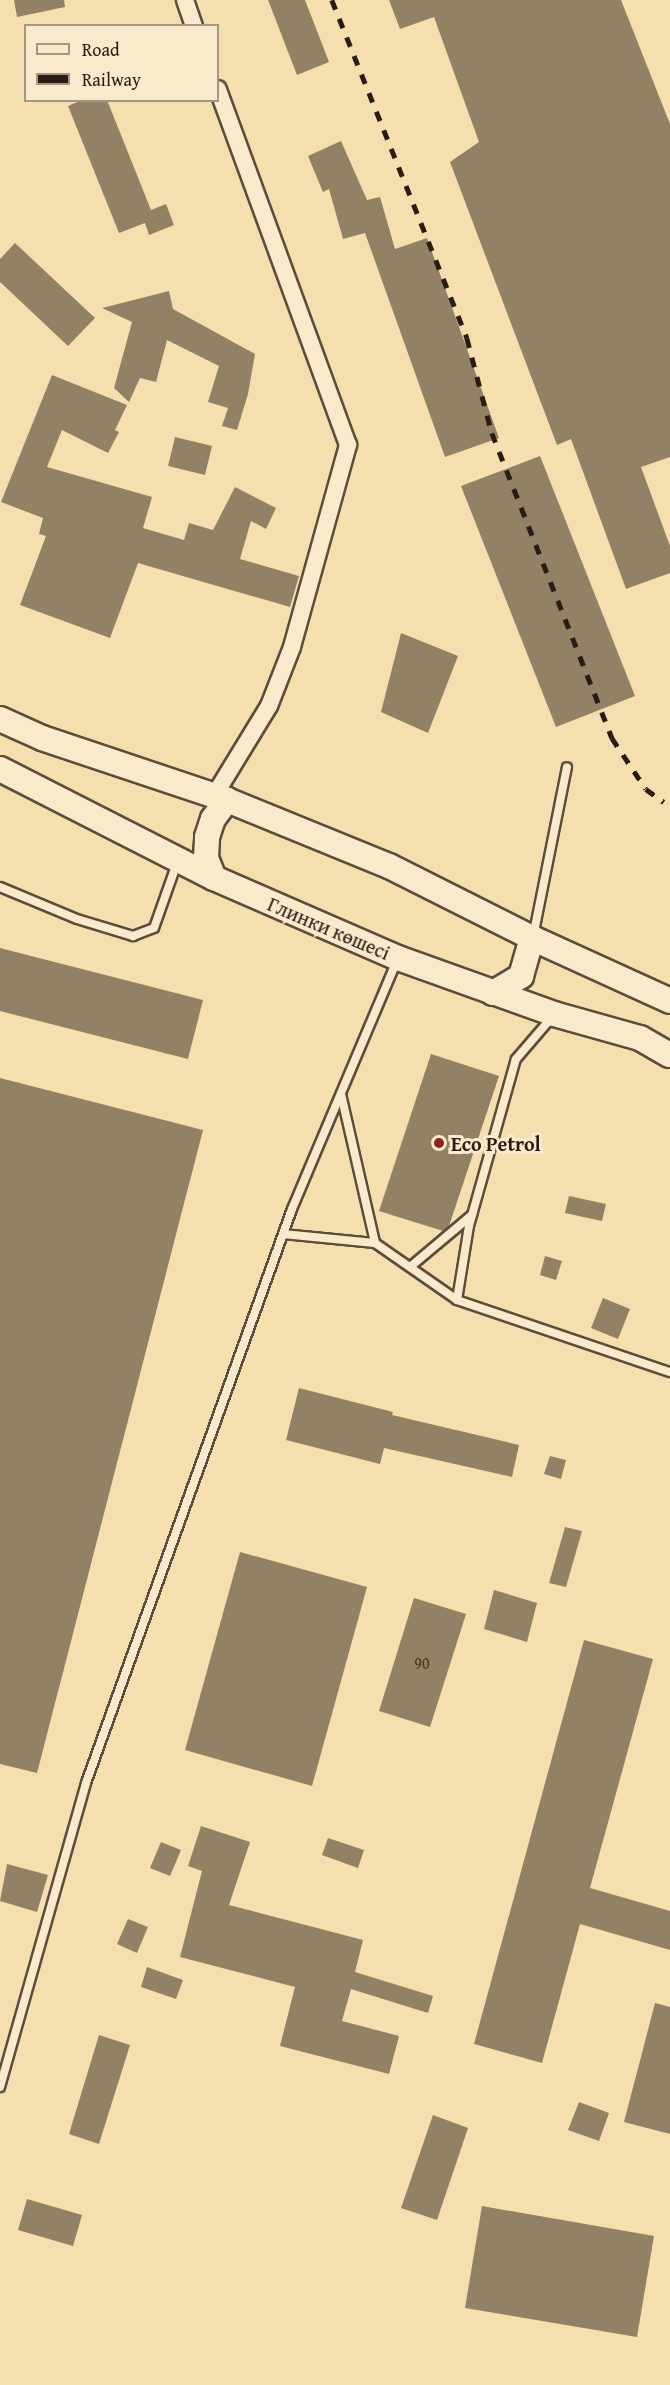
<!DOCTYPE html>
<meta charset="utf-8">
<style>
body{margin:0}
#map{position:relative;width:670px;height:2385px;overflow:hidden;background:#f5dfaf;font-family:"Gentium Book Plus",serif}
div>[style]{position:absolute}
.building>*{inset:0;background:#938165}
.roads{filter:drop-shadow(2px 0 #5b4d3b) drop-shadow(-2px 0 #5b4d3b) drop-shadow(0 2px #5b4d3b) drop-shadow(0 -2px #5b4d3b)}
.lane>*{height:8px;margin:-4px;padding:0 4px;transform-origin:4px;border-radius:4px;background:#f8eacb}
.street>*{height:16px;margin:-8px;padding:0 8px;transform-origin:8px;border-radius:8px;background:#f8eacb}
.secondary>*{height:24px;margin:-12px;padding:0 12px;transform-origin:12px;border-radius:12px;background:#f8eacb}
.rail>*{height:4.5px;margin-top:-2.25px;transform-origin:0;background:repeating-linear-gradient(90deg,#281c14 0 10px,transparent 0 20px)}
.dots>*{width:16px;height:16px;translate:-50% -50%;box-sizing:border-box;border:3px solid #f8eacb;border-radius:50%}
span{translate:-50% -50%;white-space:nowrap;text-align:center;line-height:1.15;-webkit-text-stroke:6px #f8eacb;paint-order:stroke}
.number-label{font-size:16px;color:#433528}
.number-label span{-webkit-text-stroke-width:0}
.street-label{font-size:20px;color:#281c14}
.poi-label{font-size:20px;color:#281c14;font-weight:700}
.left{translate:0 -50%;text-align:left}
.legend{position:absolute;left:24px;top:24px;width:195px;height:78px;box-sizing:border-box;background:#f8eacb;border:2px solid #a59882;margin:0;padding:8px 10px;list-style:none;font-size:18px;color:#281c14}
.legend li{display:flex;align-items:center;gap:12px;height:30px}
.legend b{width:30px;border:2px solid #a59882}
</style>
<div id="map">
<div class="building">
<i style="clip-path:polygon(14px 0,64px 0,65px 7px,17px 17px)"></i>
<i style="clip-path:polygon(268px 0,305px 0,329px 62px,297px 75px)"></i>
<i style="clip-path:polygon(389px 0,621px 0,670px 124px,670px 457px,641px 467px,670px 546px,670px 573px,626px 589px,571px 439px,557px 445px,450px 162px,479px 142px,434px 17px,400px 29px)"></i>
<i style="clip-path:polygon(82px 100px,107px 100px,151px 210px,166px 204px,174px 225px,149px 235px,145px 223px,119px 233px,68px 106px)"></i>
<i style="clip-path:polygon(341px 141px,367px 200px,380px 197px,395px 249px,427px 238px,499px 438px,445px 457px,365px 233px,343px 239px,329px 189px,323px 192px,308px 156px)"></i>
<i style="clip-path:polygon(15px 243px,95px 318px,68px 346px,0 282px,0 259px)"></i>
<i style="clip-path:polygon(169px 291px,173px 309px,255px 354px,248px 394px,237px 430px,222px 426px,228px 408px,208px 402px,219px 366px,167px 340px,156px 382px,140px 378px,129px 402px,114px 388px,132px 322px,102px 308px)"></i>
<i style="clip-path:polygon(52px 375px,127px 405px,115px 430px,119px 432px,108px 453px,62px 430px,47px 467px,152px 497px,143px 528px,184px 540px,189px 523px,213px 530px,235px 487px,276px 508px,266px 529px,251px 521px,240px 559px,299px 576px,290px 607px,138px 563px,110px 638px,20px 605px,46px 536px,39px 534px,43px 518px,1px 502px)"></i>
<i style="clip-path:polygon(175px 437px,212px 446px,205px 475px,168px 466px)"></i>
<i style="clip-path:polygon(540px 456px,635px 696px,556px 727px,461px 486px)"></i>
<i style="clip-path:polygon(401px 633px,458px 656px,428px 733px,381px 712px)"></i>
<i style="clip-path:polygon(0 948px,203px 1000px,188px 1059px,0 1011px)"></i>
<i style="clip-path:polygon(431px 1054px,499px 1076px,449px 1226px,443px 1231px,379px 1211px)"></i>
<i style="clip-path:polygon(0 1078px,203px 1130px,37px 1773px,0 1764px)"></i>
<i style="clip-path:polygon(569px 1196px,606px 1204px,602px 1221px,565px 1213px)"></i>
<i style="clip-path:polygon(545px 1256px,562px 1261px,556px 1280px,540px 1275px)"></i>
<i style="clip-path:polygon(603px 1298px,630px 1309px,618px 1339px,591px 1328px)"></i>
<i style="clip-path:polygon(299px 1388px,393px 1412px,392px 1415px,519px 1445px,512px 1477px,384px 1448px,380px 1464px,286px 1440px)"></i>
<i style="clip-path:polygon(550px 1456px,566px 1460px,561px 1479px,544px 1474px)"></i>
<i style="clip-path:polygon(565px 1527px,582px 1531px,566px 1587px,549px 1583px)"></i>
<i style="clip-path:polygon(240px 1552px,367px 1587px,312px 1786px,185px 1750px)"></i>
<i style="clip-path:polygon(494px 1590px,537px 1603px,527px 1642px,484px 1629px)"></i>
<i style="clip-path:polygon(414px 1598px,466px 1614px,430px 1727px,379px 1711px)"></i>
<i style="clip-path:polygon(584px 1640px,653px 1659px,590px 1888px,670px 1911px,670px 1950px,580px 1924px,542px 2063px,474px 2044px)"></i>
<i style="clip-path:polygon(201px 1826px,250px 1842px,229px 1905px,363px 1940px,355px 1972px,433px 1996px,428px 2013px,351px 1989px,342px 2021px,399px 2036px,389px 2074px,280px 2046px,295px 1987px,180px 1957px,202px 1871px,188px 1866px)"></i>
<i style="clip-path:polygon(328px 1838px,364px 1850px,358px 1868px,322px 1855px)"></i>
<i style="clip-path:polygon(161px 1842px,181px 1850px,170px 1876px,150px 1868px)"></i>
<i style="clip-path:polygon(7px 1864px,48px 1875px,37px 1912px,0 1901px)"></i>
<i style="clip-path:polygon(128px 1919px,148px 1927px,137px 1953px,117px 1944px)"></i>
<i style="clip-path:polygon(147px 1967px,183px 1980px,176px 1999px,141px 1987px)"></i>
<i style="clip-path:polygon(655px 2003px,670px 2007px,670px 2134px,624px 2122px)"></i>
<i style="clip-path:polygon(99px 2035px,130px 2045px,99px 2144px,69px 2134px)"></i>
<i style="clip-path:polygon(579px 2102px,609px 2113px,599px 2141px,568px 2130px)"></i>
<i style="clip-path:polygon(433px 2115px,468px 2128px,437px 2220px,401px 2208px)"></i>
<i style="clip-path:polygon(27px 2199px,82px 2215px,73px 2246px,18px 2230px)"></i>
<i style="clip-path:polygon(482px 2206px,654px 2236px,637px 2337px,465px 2308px)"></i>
</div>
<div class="roads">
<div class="lane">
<i style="left:0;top:887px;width:83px;rotate:22.6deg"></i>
<i style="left:77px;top:919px;width:59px;rotate:16.9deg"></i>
<i style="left:133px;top:936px;width:22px;rotate:-21deg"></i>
<i style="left:154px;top:928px;width:69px;rotate:-70.5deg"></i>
<i style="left:533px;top:937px;width:173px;rotate:-78.7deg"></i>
<i style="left:341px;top:1094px;width:153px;rotate:77.1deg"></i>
<i style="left:283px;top:1234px;width:92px;rotate:5.6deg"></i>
<i style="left:375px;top:1243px;width:100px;rotate:34.8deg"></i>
<i style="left:457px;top:1300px;width:225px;rotate:18.7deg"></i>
<i style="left:410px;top:1267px;width:81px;rotate:-40deg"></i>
<i style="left:457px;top:1300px;width:75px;rotate:-80.8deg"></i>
<i style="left:469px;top:1226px;width:173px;rotate:-74.3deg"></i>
<i style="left:516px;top:1059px;width:57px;rotate:-49.3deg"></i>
<i style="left:0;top:2087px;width:316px;rotate:-74.2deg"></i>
<i style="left:86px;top:1783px;width:610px;rotate:-70.26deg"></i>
<i style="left:292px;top:1209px;width:272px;rotate:-67.1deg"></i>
</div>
<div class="street">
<i style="left:185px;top:0;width:28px;rotate:71deg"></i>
<i style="left:214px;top:796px;width:105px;rotate:-58.6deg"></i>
<i style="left:269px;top:706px;width:63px;rotate:-68.7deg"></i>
<i style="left:292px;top:647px;width:210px;rotate:-74.5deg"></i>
<i style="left:348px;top:445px;width:379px;rotate:-110.1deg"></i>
</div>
<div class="secondary">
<i style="left:0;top:719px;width:46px;rotate:24.3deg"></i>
<i style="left:42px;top:738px;width:195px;rotate:18.5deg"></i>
<i style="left:227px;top:800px;width:175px;rotate:22.2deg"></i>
<i style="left:389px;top:866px;width:160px;rotate:26.7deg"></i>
<i style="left:532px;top:938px;width:152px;rotate:24.5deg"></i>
<i style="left:0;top:769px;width:240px;rotate:27deg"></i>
<i style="left:214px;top:878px;width:201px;rotate:23.5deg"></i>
<i style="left:398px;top:958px;width:166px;rotate:19.7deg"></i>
<i style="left:554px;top:1014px;width:89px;rotate:15.6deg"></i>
<i style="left:640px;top:1038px;width:34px;rotate:30deg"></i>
<i style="left:214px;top:878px;width:22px;rotate:-112deg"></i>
<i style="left:206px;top:858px;width:21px;rotate:-87deg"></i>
<i style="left:207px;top:837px;width:19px;rotate:-72deg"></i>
<i style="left:213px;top:819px;width:24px;rotate:-54deg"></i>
<i style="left:493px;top:993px;width:33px;rotate:-31deg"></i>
<i style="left:521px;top:976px;width:40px;rotate:-74deg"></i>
</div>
</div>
<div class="rail">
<i style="left:332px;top:0;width:364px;rotate:68.2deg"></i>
<i style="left:467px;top:338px;width:98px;rotate:75.3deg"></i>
<i style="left:492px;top:433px;width:328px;rotate:68.5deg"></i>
<i style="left:612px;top:738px;width:61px;rotate:56.3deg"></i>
<i style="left:646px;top:789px;width:22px;rotate:36deg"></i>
</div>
<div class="dots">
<i style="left:439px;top:1143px;background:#8f2418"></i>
</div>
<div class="number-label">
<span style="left:422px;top:1663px">90</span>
</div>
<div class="street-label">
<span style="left:329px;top:928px;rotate:23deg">Глинки көшесі</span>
</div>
<div class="poi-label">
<span class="left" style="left:451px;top:1143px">Eco Petrol</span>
</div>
<ul class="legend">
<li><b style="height:8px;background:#f8eacb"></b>Road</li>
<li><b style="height:8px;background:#281c14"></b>Railway</li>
</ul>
</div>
